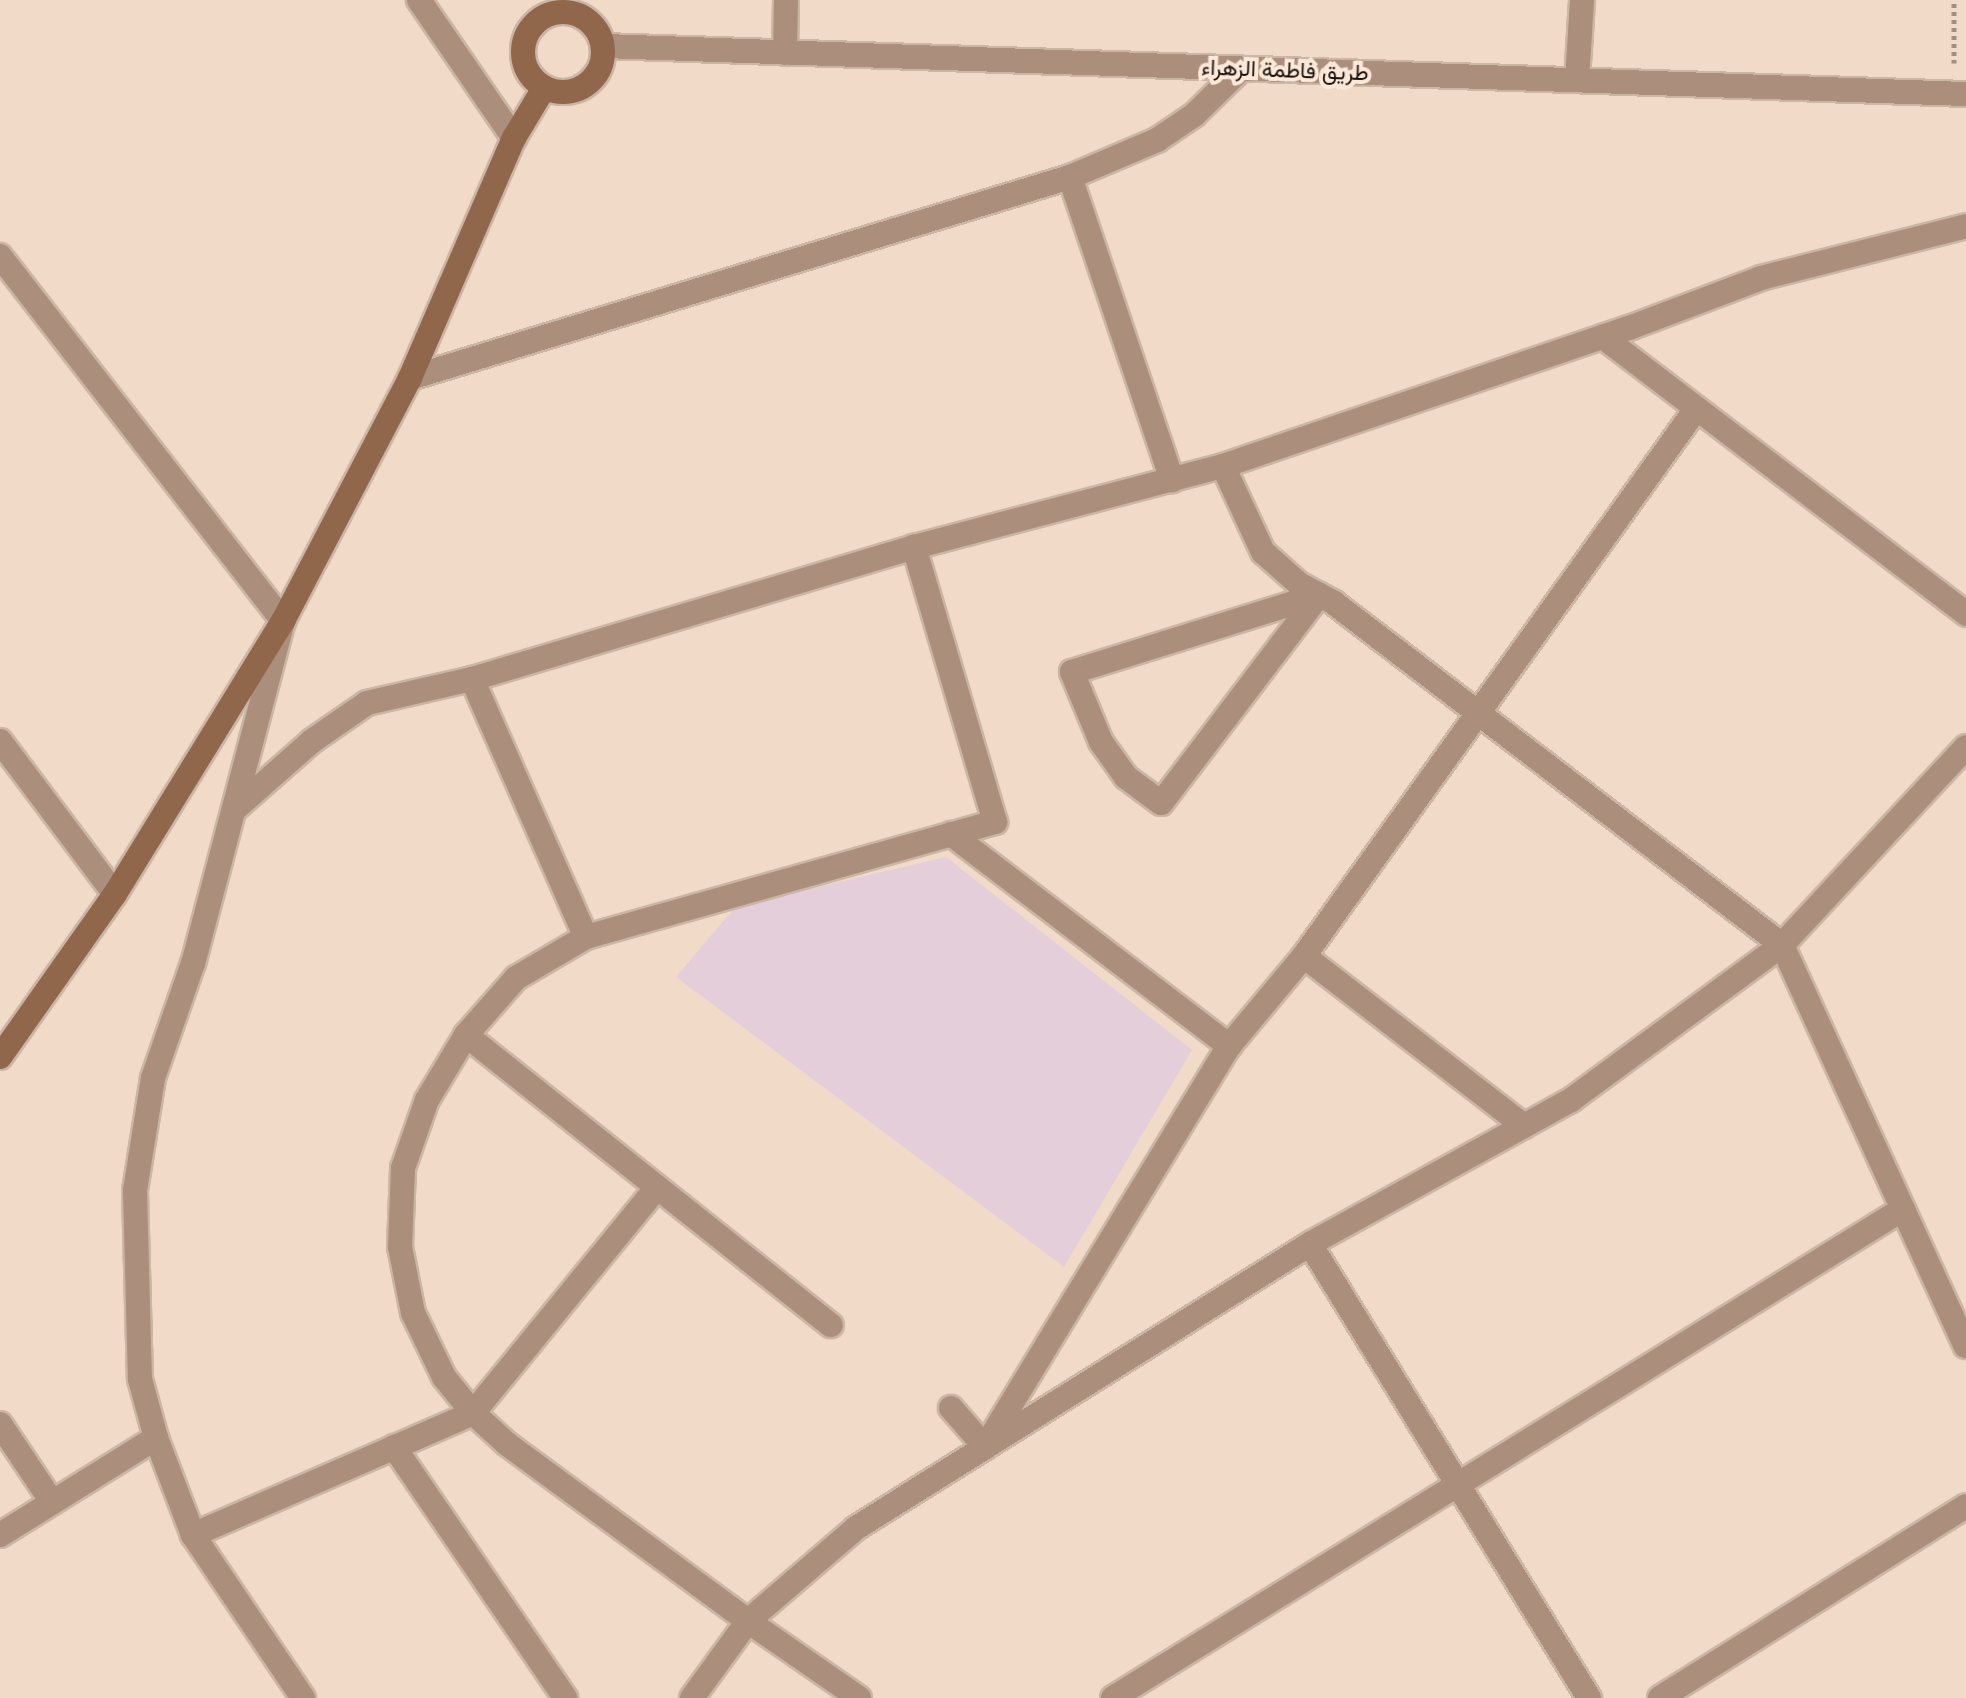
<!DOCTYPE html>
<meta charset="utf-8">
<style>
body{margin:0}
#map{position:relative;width:1966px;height:1698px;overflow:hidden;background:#f2dac8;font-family:Quicksand,Vazirmatn,sans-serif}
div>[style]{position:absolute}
.education>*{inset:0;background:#e4ceda}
.path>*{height:5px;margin-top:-2.5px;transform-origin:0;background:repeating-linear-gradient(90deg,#a18f81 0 4px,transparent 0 8px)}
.roads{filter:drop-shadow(2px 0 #cbb6a6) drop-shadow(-2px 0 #cbb6a6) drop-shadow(0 2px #cbb6a6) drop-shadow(0 -2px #cbb6a6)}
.street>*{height:24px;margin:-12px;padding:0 12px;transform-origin:12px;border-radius:12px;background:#ab8e7c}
.secondary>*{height:24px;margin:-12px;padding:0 12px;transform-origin:12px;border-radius:12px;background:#90674b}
.secondary>.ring{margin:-12px;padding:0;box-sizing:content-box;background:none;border:24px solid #90674b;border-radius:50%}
span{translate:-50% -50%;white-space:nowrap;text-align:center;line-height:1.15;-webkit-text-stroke:8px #fce8d9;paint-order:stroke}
.street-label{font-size:22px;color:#19110b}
</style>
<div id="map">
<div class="education">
<i style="clip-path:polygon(946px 857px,1192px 1050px,1064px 1267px,676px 977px,736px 906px)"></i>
</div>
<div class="path">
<i style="left:1954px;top:63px;width:63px;rotate:-90deg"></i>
</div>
<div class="roads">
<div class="street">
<i style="left:419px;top:0;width:168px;rotate:55.5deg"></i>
<i style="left:604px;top:46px;width:1363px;rotate:2.02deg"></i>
<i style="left:785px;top:53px;width:53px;rotate:-88.9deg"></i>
<i style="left:1577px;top:80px;width:80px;rotate:-86.4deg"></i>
<i style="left:1070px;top:177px;width:320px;rotate:71.4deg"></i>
<i style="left:0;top:256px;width:462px;rotate:52.2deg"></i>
<i style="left:283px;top:621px;width:354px;rotate:104.7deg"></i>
<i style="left:193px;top:963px;width:122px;rotate:109.2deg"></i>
<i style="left:153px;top:1078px;width:114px;rotate:99.1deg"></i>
<i style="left:135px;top:1191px;width:188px;rotate:88.5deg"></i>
<i style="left:140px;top:1379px;width:61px;rotate:74.8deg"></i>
<i style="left:156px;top:1438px;width:104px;rotate:69.1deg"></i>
<i style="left:193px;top:1535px;width:197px;rotate:56deg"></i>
<i style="left:1603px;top:337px;width:457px;rotate:37.3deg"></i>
<i style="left:410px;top:378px;width:690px;rotate:-16.94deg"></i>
<i style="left:1070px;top:177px;width:95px;rotate:-23deg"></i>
<i style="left:1157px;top:140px;width:45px;rotate:-34deg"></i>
<i style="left:1194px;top:115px;width:66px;rotate:-44.4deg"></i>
<i style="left:1223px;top:466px;width:95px;rotate:65.1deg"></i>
<i style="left:1263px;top:552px;width:48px;rotate:41.6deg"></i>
<i style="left:1299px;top:584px;width:40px;rotate:28deg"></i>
<i style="left:1334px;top:603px;width:564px;rotate:37.36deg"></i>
<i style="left:1782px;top:945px;width:441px;rotate:65.4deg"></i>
<i style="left:1319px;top:595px;width:261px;rotate:127.2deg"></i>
<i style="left:1161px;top:803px;width:44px;rotate:-143.4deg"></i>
<i style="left:1126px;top:777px;width:43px;rotate:-125.5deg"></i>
<i style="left:1101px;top:742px;width:76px;rotate:-112.5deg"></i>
<i style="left:1072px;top:672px;width:259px;rotate:-17.3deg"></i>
<i style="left:472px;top:679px;width:282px;rotate:66.2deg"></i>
<i style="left:0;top:741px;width:191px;rotate:53.1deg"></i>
<i style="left:236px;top:808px;width:101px;rotate:-41.4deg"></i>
<i style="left:312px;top:741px;width:67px;rotate:-34.6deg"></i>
<i style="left:367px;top:703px;width:108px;rotate:-12.9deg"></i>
<i style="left:472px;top:679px;width:461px;rotate:-16.6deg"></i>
<i style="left:914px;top:547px;width:319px;rotate:-14.7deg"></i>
<i style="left:1223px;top:466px;width:429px;rotate:-18.8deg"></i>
<i style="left:1629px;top:328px;width:141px;rotate:-20.7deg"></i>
<i style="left:1761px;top:278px;width:211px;rotate:-14.2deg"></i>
<i style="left:951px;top:834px;width:350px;rotate:37.3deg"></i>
<i style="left:1304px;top:956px;width:278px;rotate:37.7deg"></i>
<i style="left:466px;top:1035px;width:466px;rotate:38.5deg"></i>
<i style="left:1310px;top:1244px;width:533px;rotate:58.43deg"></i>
<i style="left:951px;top:1408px;width:52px;rotate:48.9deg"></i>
<i style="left:985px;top:1447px;width:469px;rotate:-58.7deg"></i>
<i style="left:1229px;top:1046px;width:117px;rotate:-50.2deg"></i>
<i style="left:1304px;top:956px;width:673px;rotate:-54.37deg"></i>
<i style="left:0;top:1424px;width:94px;rotate:56.3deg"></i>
<i style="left:394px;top:1447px;width:304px;rotate:55.7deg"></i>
<i style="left:0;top:1535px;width:184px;rotate:-31.9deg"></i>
<i style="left:193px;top:1535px;width:305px;rotate:-23.5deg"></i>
<i style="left:473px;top:1413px;width:291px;rotate:-50.8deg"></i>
<i style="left:692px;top:1698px;width:95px;rotate:-54deg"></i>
<i style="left:748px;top:1621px;width:143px;rotate:-40.7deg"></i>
<i style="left:856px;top:1528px;width:536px;rotate:-32.03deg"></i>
<i style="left:1310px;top:1244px;width:298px;rotate:-28.9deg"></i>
<i style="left:1571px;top:1100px;width:262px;rotate:-36.3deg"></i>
<i style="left:1782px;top:945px;width:270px;rotate:-47.1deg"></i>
<i style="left:859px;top:1698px;width:135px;rotate:-145.3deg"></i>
<i style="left:748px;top:1621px;width:299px;rotate:-143.7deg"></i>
<i style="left:507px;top:1444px;width:46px;rotate:-137.6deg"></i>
<i style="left:473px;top:1413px;width:46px;rotate:-128.9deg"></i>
<i style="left:444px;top:1377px;width:71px;rotate:-115.8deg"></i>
<i style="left:413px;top:1313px;width:67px;rotate:-101.1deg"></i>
<i style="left:400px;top:1247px;width:79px;rotate:-87.8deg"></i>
<i style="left:403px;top:1168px;width:72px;rotate:-70.6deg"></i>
<i style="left:427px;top:1100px;width:76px;rotate:-59deg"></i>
<i style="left:466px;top:1035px;width:76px;rotate:-48.7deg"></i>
<i style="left:516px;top:978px;width:81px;rotate:-30.4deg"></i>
<i style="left:586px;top:937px;width:425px;rotate:-15.7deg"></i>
<i style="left:995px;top:822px;width:287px;rotate:-106.4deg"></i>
<i style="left:1113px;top:1698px;width:929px;rotate:-31.76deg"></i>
<i style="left:1660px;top:1698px;width:361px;rotate:-32.1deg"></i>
</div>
<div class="secondary">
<i class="ring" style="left:523px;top:12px;width:56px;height:56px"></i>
<i style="left:0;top:1057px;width:199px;rotate:-54.8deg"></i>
<i style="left:115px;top:894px;width:321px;rotate:-58.4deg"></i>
<i style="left:283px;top:621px;width:274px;rotate:-62.4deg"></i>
<i style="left:410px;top:378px;width:262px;rotate:-66.6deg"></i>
<i style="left:514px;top:138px;width:58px;rotate:-59deg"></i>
</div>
</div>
<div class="street-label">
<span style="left:1285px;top:70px;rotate:2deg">طريق فاطمة الزهراء</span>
</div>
</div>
